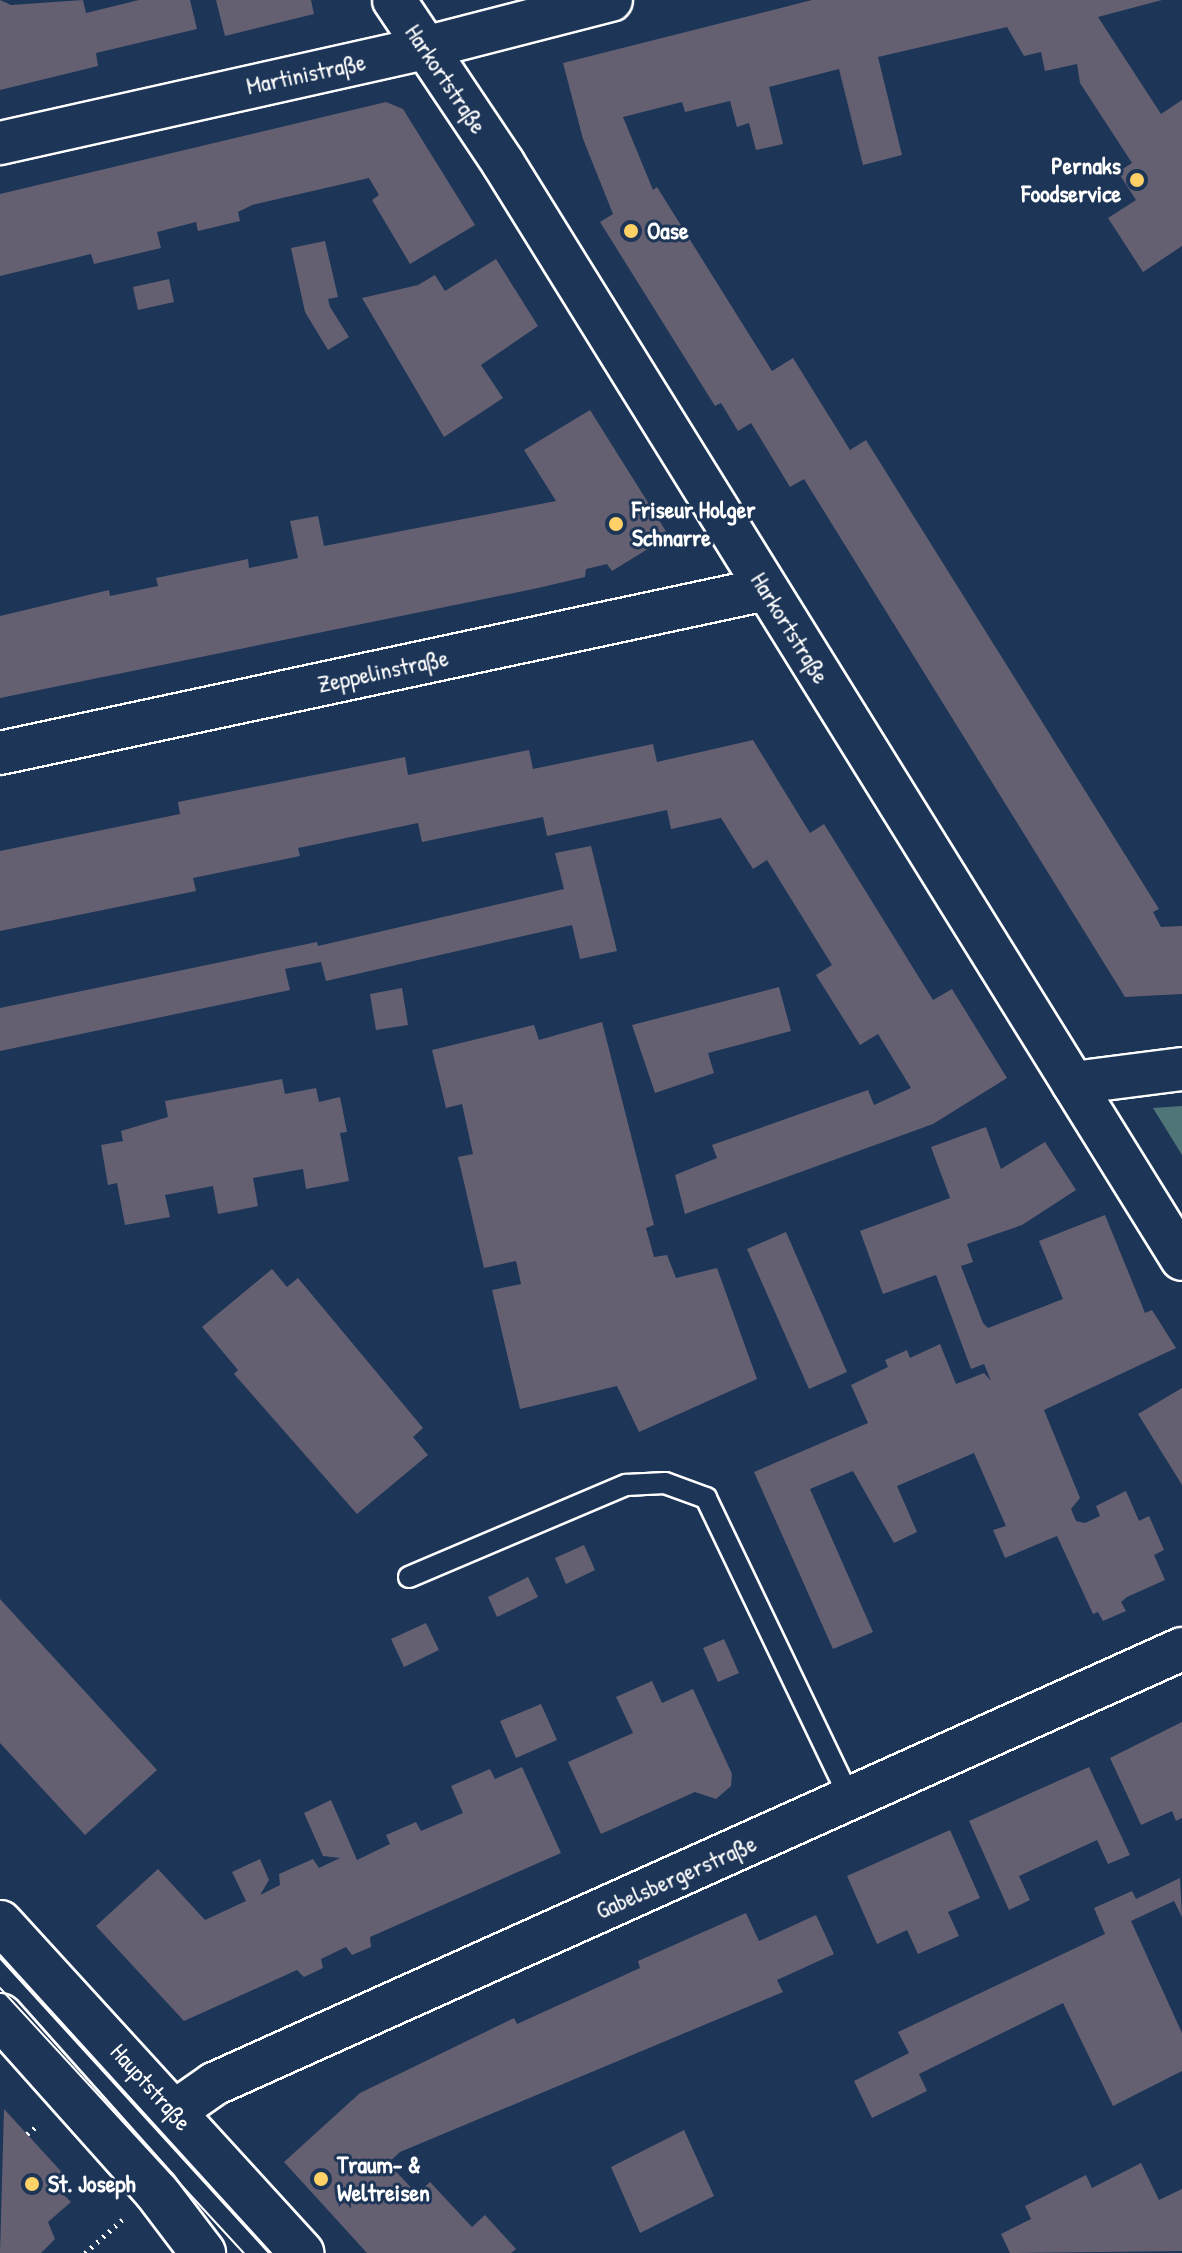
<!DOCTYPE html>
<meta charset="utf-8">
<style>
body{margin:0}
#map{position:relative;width:1182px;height:2253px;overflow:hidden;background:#1d3557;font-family:"Patrick Hand",sans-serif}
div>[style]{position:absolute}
.green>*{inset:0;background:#507578}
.building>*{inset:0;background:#646072}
.path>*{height:5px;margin-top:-2.5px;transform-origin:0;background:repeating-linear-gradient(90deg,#fff 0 2px,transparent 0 8px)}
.roads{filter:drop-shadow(2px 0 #fff) drop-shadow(-2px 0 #fff) drop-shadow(0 2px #fff) drop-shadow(0 -2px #fff)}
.lane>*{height:20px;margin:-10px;padding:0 10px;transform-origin:10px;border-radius:10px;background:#1d3557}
.street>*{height:42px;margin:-21px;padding:0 21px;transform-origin:21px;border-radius:21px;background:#1d3557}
.secondary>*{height:44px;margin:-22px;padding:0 22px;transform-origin:22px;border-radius:22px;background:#1d3557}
.tram>*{height:2px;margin:-1px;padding:0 1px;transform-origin:1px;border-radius:1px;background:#fff}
.dots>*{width:22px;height:22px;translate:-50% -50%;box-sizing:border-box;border:4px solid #1d3557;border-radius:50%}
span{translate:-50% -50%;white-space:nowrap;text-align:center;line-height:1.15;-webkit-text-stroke:6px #1d3557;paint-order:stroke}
.street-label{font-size:24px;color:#fff}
.poi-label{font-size:24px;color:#fff;font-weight:700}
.right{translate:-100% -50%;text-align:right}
.left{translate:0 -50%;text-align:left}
</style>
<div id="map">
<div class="green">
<i style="clip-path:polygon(1182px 1106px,1182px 1155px,1153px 1108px)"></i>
</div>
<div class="building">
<i style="clip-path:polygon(0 0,11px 5px,83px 0,86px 13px,139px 0,190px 0,197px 29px,96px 53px,98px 66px,0 90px)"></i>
<i style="clip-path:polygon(216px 0,311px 0,314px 14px,225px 36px)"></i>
<i style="clip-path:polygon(812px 0,1162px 0,1098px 17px,1161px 114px,1182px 100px,1182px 246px,1143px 272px,1108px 218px,1136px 200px,1118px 172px,1132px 163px,1080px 83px,1077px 64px,1045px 71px,1041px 52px,1024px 56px,1007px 27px,878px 57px,902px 155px,863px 165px,839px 69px,769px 87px,783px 144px,756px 150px,749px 123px,737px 127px,730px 101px,685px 112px,682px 102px,623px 117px,653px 190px,657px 187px,772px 371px,793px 358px,850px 450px,866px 440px,1159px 909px,1153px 912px,1161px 927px,1182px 926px,1182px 994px,1125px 997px,804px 479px,790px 487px,751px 423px,738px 431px,721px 403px,715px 406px,600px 222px,613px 214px,583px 139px,563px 63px)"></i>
<i style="clip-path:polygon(386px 102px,403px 109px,475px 225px,410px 264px,372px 200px,379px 195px,369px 178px,252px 205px,238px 212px,240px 221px,198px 231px,196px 222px,157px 232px,161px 248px,94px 264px,91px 254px,0 276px,0 194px)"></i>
<i style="clip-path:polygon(325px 241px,338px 297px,328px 299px,330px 307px,349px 337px,328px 350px,305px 312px,291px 248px)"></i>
<i style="clip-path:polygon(496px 259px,538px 326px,481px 365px,503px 398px,444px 437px,362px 298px,418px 285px,435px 275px,445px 291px)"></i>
<i style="clip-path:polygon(169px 279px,174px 302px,138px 310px,133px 287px)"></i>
<i style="clip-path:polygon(590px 410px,669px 536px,612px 571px,607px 564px,586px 569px,585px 577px,538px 588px,0 698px,0 616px,109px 590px,110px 596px,158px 586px,156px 578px,248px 559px,249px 568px,298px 558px,290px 521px,318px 516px,324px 546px,556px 501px,524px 450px)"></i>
<i style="clip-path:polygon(753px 740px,810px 833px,824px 824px,933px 1000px,952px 989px,1007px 1078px,933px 1124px,685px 1214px,675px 1175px,717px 1158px,712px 1145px,868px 1090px,874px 1105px,911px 1088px,878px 1034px,860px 1045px,816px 975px,832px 965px,767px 860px,753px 869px,721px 818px,671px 829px,667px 810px,547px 836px,543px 817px,422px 842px,418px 823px,298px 848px,300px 856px,193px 878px,196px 891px,0 931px,0 851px,180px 814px,178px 802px,405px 757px,408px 775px,529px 750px,533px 769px,653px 744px,657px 762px)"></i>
<i style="clip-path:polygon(591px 846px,617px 951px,580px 959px,572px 925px,326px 981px,321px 962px,285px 969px,290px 990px,0 1051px,0 1008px,317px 942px,318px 946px,564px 889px,555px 853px)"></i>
<i style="clip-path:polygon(779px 987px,791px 1031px,708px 1053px,714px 1073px,655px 1093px,632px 1025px)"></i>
<i style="clip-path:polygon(402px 988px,408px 1025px,376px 1030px,370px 994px)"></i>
<i style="clip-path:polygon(602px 1022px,654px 1225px,646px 1228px,654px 1257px,667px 1255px,676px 1278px,717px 1268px,757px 1379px,639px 1432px,617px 1386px,520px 1409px,492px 1290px,521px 1284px,516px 1261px,484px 1268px,458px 1157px,473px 1154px,462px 1104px,446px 1108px,432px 1050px,534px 1025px,539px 1040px)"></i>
<i style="clip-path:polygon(282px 1079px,285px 1094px,316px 1088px,319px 1102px,340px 1097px,347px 1132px,340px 1133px,349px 1181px,306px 1189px,303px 1169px,253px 1178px,258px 1206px,218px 1214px,213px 1186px,165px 1195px,170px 1217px,125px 1225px,117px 1183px,108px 1185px,101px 1145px,123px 1141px,121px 1131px,168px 1117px,165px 1101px)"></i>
<i style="clip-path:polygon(986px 1127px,1001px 1169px,1045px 1142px,1076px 1190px,1022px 1225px,967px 1244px,973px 1262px,961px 1266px,983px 1323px,988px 1328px,1063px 1299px,1039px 1241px,1105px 1215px,1145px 1313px,1152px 1310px,1176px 1348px,1044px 1410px,1080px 1498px,1071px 1509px,1076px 1521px,1085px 1523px,1100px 1516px,1096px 1506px,1126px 1491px,1139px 1521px,1149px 1516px,1164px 1550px,1154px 1555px,1165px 1580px,1127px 1597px,1121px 1602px,1126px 1611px,1103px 1621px,1098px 1612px,1093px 1614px,1057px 1536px,1005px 1558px,993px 1530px,1006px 1526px,974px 1453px,897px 1486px,917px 1532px,894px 1543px,853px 1471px,810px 1489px,873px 1632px,833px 1649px,754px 1472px,868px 1423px,851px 1385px,888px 1367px,885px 1360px,907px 1350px,910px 1358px,940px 1344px,956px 1384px,984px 1373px,991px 1381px,984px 1364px,971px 1369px,936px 1275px,883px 1294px,860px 1231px,950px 1198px,931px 1147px)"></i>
<i style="clip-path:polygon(786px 1232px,847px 1372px,809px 1389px,747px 1249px)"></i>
<i style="clip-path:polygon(272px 1269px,287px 1287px,298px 1278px,423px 1428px,413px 1437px,428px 1455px,357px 1514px,234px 1374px,238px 1370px,202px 1327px)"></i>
<i style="clip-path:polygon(1182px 1388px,1182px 1485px,1138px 1414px)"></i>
<i style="clip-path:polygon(584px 1545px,595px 1570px,566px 1584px,555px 1558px)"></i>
<i style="clip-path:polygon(528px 1577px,538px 1597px,497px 1617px,488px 1597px)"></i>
<i style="clip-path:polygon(0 1599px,157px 1770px,85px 1835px,0 1743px)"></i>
<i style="clip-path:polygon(426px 1623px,439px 1650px,404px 1667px,391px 1639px)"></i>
<i style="clip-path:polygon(724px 1639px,739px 1673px,718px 1682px,703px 1648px)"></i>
<i style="clip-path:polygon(652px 1681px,662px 1703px,693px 1689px,732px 1774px,731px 1786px,716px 1799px,695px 1792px,601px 1834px,568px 1762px,633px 1733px,616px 1697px)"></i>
<i style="clip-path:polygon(541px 1704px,557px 1740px,516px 1758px,500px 1721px)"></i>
<i style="clip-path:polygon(1182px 1722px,1182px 1818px,1176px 1821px,1172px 1811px,1141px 1825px,1110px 1758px)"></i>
<i style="clip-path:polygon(522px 1767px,561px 1853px,370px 1937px,371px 1947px,352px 1955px,346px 1947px,321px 1959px,323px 1968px,304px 1977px,297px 1970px,184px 2021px,96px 1926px,158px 1869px,205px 1920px,246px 1901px,232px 1872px,260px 1859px,269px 1880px,260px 1895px,280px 1885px,279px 1874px,313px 1859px,319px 1868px,340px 1858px,323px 1856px,304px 1813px,331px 1800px,357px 1860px,390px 1844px,386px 1835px,416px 1822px,421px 1831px,463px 1813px,451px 1786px,490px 1769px,495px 1779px)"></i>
<i style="clip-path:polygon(1089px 1767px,1130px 1855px,1108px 1864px,1097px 1840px,1019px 1876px,1030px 1900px,1009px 1910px,969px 1821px)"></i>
<i style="clip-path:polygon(950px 1830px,980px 1898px,948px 1912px,959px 1936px,918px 1954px,907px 1930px,877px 1944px,847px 1876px)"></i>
<i style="clip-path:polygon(1180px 1878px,1182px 1917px,1174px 1901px,1131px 1921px,1182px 2033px,1182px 2071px,1113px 2106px,1063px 2003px,919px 2074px,927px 2091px,872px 2118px,854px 2081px,909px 2053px,898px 2032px,1105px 1934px,1094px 1908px,1132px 1891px,1136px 1899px)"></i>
<i style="clip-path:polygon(746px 1913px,759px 1941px,816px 1915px,834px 1954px,777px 1980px,783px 1992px,400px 2152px,388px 2163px,417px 2194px,430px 2182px,472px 2227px,485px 2215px,516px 2249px,511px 2253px,367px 2253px,284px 2162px,360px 2093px,514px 2018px,517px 2024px,640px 1968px,638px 1961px)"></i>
<i style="clip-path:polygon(4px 2109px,68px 2179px,58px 2189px,71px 2202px,48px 2222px,55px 2239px,41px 2253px,0 2253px)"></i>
<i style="clip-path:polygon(684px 2130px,714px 2196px,640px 2233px,611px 2167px)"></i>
<i style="clip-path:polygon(1141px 2163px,1159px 2200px,1182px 2189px,1182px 2251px,1010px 2253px,1001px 2234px,1031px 2219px,1025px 2206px,1086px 2175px,1092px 2188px)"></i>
</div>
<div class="path">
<i style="left:27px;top:2134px;width:14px;rotate:-39deg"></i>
<i style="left:85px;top:2253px;width:50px;rotate:-41.7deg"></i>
</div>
<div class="roads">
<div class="lane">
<i style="left:409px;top:1577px;width:236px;rotate:-23deg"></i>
<i style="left:626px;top:1485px;width:39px;rotate:-3deg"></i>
<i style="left:665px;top:1483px;width:44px;rotate:20.1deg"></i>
<i style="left:706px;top:1498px;width:334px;rotate:64.4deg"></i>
</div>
<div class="street">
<i style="left:394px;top:0;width:196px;rotate:56.2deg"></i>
<i style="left:503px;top:163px;width:1289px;rotate:58.22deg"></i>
<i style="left:0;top:143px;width:435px;rotate:-12.6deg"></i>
<i style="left:424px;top:48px;width:193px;rotate:-14.4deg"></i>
<i style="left:0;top:753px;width:783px;rotate:-12.08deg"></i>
<i style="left:1073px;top:1083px;width:110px;rotate:-7.3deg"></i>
<i style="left:174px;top:2112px;width:49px;rotate:-35deg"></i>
<i style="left:214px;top:2084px;width:1061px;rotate:-24.2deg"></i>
</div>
<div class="secondary">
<i style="left:0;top:1923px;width:447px;rotate:47.6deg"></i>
<i style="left:0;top:2016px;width:234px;rotate:48.3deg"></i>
<i style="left:156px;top:2191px;width:78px;rotate:52.8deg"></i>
</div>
</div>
<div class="tram">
<i style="left:0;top:1955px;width:403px;rotate:47.7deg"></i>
<i style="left:0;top:1988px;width:360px;rotate:47.4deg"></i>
</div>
<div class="dots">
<i style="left:1137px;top:180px;background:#ffd166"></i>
<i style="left:631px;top:231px;background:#ffd166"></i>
<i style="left:616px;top:524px;background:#ffd166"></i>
<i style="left:321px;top:2179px;background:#ffd166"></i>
<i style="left:32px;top:2184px;background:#ffd166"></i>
</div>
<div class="street-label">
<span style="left:306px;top:74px;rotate:-12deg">Martinistraße</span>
<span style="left:446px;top:79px;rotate:56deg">Harkortstraße</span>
<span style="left:790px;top:628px;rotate:58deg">Harkortstraße</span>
<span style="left:383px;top:671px;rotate:-12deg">Zeppelinstraße</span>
<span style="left:676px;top:1877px;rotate:-24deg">Gabelsbergerstraße</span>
<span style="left:151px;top:2087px;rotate:48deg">Hauptstraße</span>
</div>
<div class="poi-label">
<span class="right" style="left:1121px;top:180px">Pernaks<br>Foodservice</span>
<span class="left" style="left:647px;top:231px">Oase</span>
<span class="left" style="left:632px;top:524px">Friseur Holger<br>Schnarre</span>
<span class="left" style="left:337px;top:2179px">Traum- &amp;<br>Weltreisen</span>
<span class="left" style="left:48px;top:2184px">St. Joseph</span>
</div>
</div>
